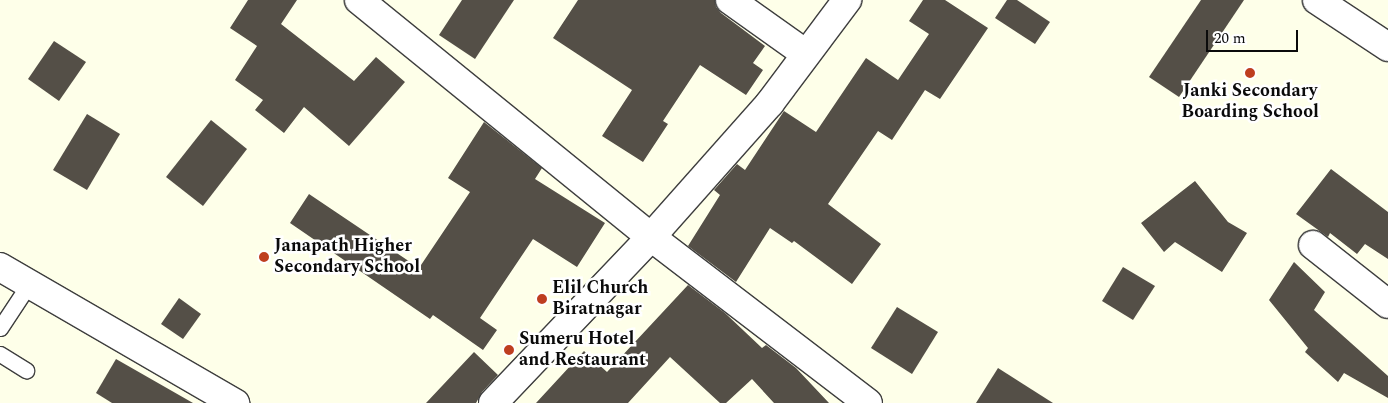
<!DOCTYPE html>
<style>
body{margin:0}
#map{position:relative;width:1388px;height:403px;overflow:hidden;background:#feffe9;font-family:Spectral,serif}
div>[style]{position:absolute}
.building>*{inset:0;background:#544f47}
.roads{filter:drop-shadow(1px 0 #3e3e3e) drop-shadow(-1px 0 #3e3e3e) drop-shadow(0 1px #3e3e3e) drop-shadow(0 -1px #3e3e3e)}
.service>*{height:15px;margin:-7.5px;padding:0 7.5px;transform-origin:7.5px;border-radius:7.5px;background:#fff}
.minor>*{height:28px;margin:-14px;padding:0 14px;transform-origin:14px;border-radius:14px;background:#fff}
.dots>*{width:14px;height:14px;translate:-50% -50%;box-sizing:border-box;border:2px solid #fff;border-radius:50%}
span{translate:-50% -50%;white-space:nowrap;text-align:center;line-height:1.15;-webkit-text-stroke:5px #fff;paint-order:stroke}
.poi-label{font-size:18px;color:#0b0b0b;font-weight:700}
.left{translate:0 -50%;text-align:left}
.scale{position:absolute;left:1206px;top:30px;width:92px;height:22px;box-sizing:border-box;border:2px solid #0b0b0b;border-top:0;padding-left:6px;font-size:15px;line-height:18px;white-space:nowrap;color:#0b0b0b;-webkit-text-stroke:4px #fff;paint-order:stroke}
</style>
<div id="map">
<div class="building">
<i style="clip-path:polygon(248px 0,297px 0,281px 24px,354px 81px,376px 57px,405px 82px,349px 146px,304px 107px,284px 133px,255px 110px,263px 100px,235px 80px,257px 46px,230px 28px)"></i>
<i style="clip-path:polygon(462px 0,514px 0,475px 59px,439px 35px)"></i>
<i style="clip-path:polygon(578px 0,715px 0,716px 7px,721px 13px,765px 46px,753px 63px,763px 70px,746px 95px,700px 65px,663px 121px,668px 124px,643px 162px,602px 136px,632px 90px,553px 38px)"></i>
<i style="clip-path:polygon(923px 0,945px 0,988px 28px,940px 99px,925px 90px,892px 140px,878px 131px,828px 204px,881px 244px,852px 284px,794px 241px,792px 243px,770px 228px,736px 282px,688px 246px,720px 195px,714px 190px,737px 164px,745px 170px,784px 111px,816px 132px,866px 58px,898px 80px,929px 34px,909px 21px)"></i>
<i style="clip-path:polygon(1007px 0,1017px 0,1050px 22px,1035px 44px,995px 18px)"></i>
<i style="clip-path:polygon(1201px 0,1244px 0,1179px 97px,1149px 77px)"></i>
<i style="clip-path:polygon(54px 41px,86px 62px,59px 101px,28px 79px)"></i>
<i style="clip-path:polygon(87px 114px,120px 134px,87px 190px,53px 170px)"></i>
<i style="clip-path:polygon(211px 120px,247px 149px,203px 206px,166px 177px)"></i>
<i style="clip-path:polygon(484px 122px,542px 168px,535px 179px,605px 223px,577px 267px,533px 239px,480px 318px,497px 330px,483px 350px,433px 315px,430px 319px,290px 223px,309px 194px,419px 268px,470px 192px,448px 178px)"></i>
<i style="clip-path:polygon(1331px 169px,1388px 212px,1388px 259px,1365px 244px,1357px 254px,1330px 233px,1328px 237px,1296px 214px)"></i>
<i style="clip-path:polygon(1195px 181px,1228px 222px,1247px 233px,1222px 272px,1175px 242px,1164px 252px,1141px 223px)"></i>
<i style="clip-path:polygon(1294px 262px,1325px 292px,1314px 310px,1388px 376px,1388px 398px,1344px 373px,1338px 382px,1305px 352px,1308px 348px,1269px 300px)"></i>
<i style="clip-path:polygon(1123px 267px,1155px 286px,1133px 320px,1102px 301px)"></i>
<i style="clip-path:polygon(688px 285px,725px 313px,762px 348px,766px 345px,796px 368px,829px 403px,774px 403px,752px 379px,726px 403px,720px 403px,670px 357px,628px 403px,536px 403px,584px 351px,607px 372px)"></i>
<i style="clip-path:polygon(179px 298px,201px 314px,183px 339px,161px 324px)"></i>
<i style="clip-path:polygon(897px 307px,938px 332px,912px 374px,871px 348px)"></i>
<i style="clip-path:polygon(474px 352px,498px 375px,482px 392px,476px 403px,426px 403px)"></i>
<i style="clip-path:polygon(116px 359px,193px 403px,112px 403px,96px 393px)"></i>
<i style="clip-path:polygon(998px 368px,1053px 403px,976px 403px)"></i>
</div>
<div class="roads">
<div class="service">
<i style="left:0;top:328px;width:53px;rotate:-56.6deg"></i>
<i style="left:0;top:354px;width:31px;rotate:32deg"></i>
</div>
<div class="minor">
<i style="left:359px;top:0;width:376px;rotate:39.1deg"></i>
<i style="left:651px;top:237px;width:273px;rotate:37.4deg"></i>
<i style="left:730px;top:0;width:93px;rotate:35.4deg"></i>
<i style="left:1317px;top:0;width:85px;rotate:33.5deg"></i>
<i style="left:1313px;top:245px;width:95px;rotate:38.2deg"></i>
<i style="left:0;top:267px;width:272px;rotate:30.1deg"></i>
<i style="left:493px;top:403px;width:229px;rotate:-46.4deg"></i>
<i style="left:651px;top:237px;width:179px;rotate:-48.4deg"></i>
<i style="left:770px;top:103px;width:129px;rotate:-53.2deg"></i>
</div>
</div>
<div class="dots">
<i style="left:1250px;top:73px;background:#be3e20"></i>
<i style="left:264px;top:257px;background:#be3e20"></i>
<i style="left:542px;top:299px;background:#be3e20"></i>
<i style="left:509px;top:350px;background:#be3e20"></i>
</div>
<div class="poi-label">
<span style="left:1250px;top:102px">Janki Secondary<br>Boarding School</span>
<span class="left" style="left:274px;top:257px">Janapath Higher<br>Secondary School</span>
<span class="left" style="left:552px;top:299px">Elil Church<br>Biratnagar</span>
<span class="left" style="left:519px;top:350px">Sumeru Hotel<br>and Restaurant</span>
</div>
<div class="scale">20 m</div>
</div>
